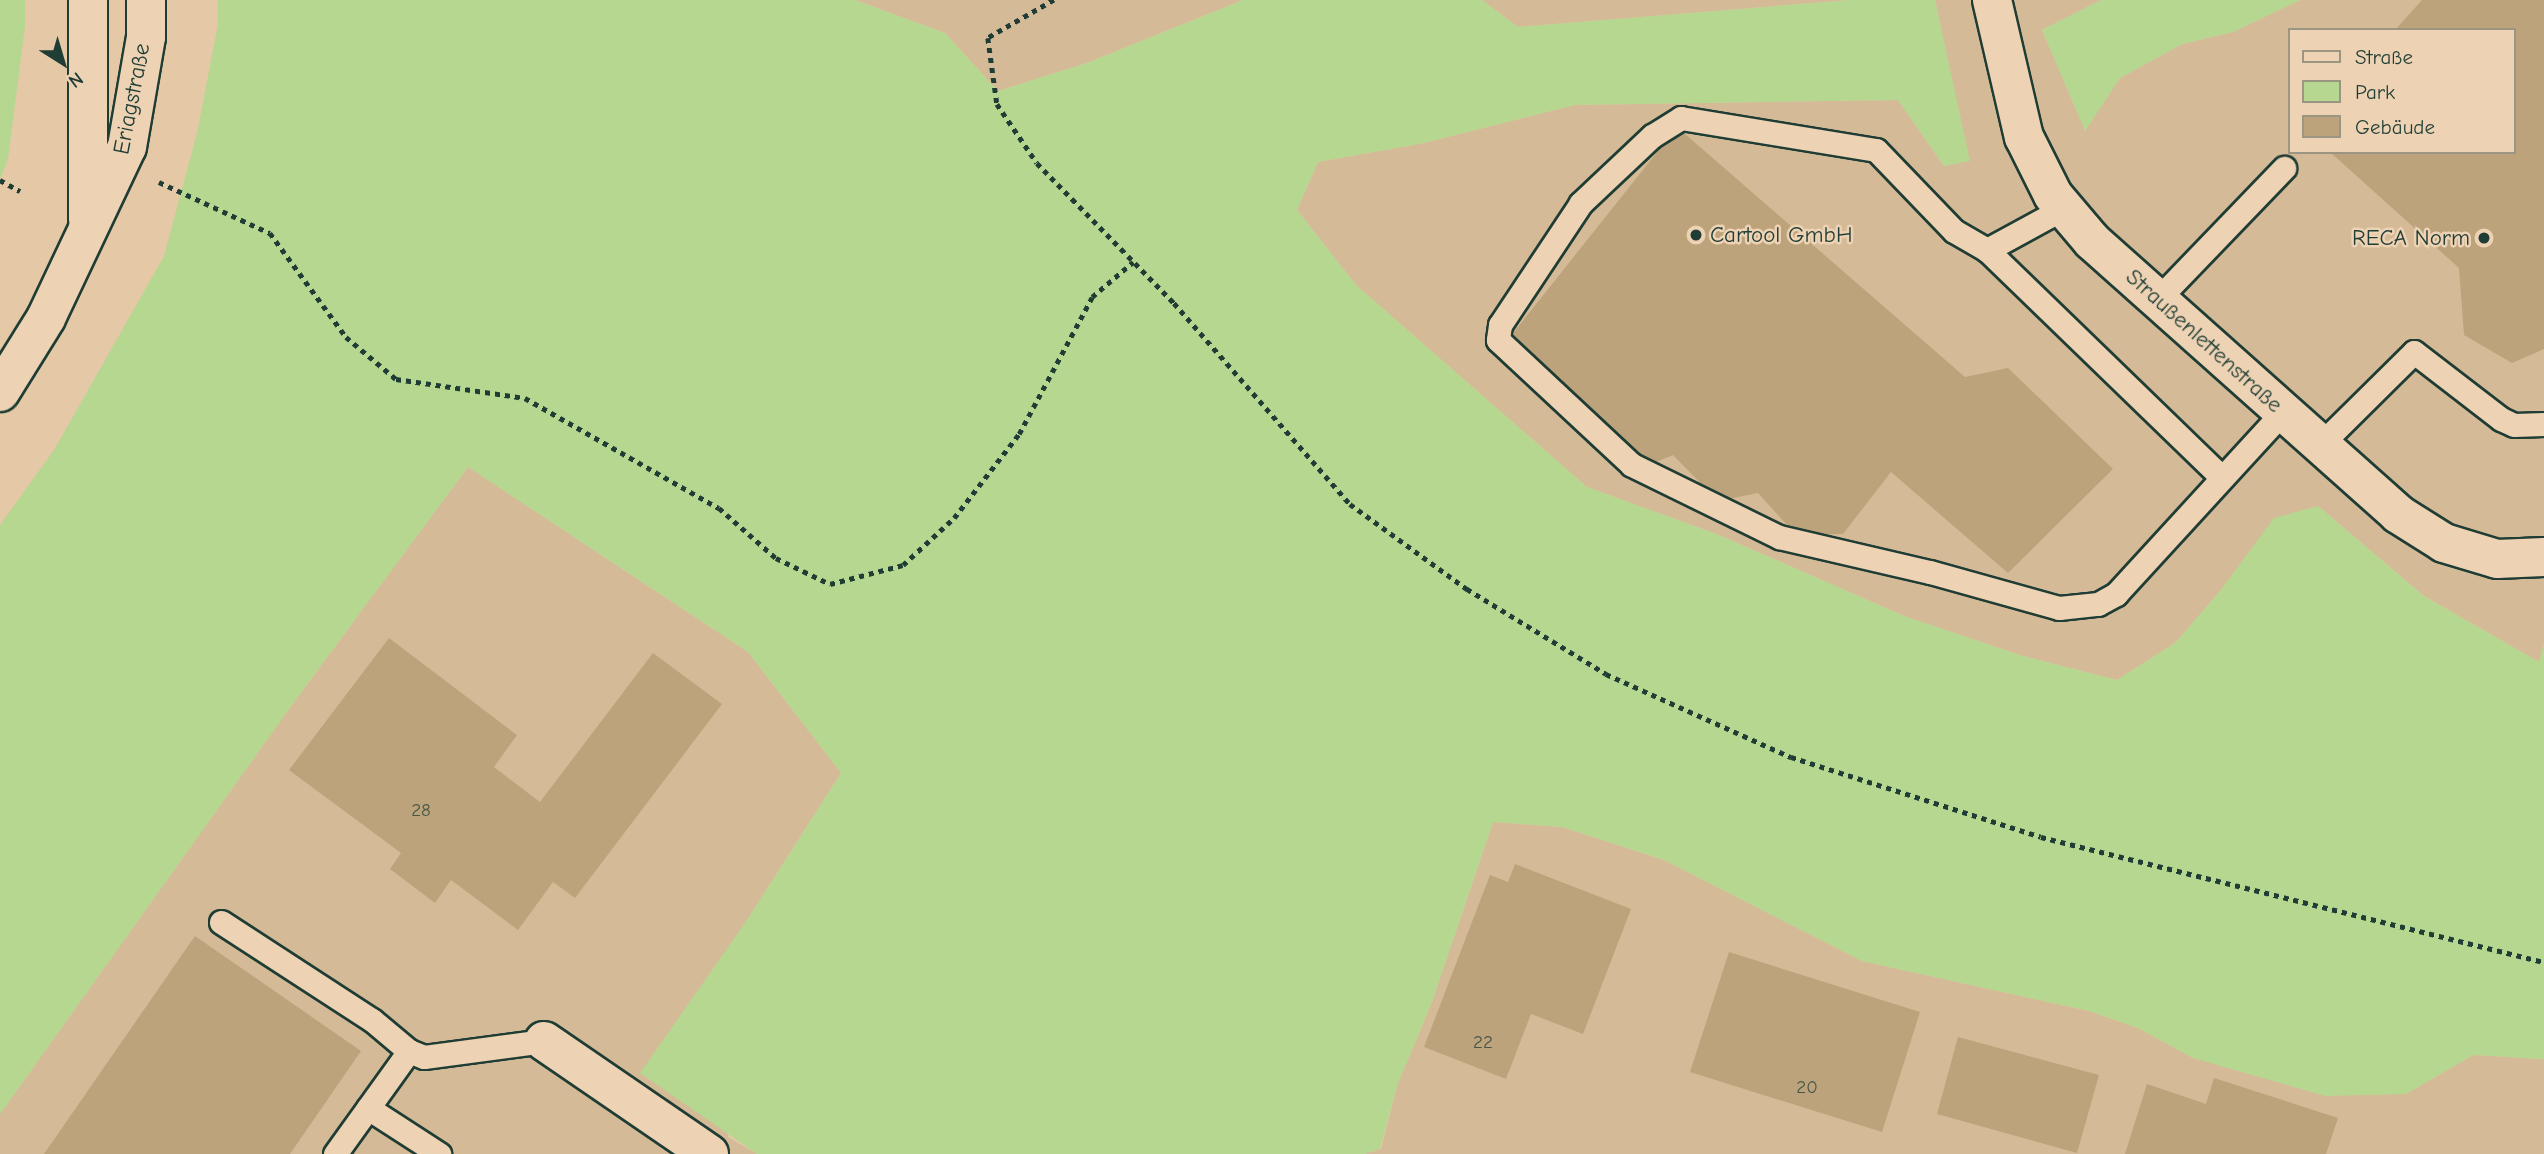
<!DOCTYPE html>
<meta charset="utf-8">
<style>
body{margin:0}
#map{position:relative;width:2544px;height:1154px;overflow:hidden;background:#e5c8a6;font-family:"Comic Neue",sans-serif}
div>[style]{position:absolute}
.built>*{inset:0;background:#d5ba97}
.green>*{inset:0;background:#b6d790}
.building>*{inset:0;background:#bda37b}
.path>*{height:4.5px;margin-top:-2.25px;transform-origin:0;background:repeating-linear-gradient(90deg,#1f3d34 0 5px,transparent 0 10px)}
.roads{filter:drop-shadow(2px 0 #1f3d34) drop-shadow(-2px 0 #1f3d34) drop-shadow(0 2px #1f3d34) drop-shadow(0 -2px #1f3d34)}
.lane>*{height:23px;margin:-11.5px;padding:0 11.5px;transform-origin:11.5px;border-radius:11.5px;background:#edd2b4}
.street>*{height:38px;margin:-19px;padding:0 19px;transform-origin:19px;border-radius:19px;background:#edd2b4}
.secondary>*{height:38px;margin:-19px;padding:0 19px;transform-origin:19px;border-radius:19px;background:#edd2b4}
.dots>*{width:19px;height:19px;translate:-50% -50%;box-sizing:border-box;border:4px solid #edd2b4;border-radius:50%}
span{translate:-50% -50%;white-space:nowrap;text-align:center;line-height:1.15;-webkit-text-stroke:5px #edd2b4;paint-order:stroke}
.number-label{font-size:19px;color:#465646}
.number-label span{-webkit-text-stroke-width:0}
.street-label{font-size:23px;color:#1f3d34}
.poi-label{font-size:23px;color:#1f3d34}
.left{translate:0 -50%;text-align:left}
.right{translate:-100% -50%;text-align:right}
.legend{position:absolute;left:2288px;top:28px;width:228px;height:126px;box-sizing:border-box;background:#edd2b4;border:2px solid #9b9681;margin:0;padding:9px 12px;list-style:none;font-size:21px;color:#1f3d34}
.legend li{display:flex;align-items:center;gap:14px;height:35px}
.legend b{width:35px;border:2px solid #9b9681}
.north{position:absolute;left:28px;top:28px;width:70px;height:70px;-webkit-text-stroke:5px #edd2b4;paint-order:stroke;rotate:143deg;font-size:19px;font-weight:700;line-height:28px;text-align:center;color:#1f3d34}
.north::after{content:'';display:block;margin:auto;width:24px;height:32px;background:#1f3d34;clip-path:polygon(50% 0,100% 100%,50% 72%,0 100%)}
</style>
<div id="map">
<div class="built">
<i style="clip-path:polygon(855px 0,1243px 0,1087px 63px,998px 91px,945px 33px)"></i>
<i style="clip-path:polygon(1482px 0,1850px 0,1518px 27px)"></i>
<i style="clip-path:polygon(evenodd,1935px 0,2101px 0,2042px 30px,2085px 130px,2120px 78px,2182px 44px,2233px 32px,2300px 0,2544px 0,2544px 665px,2424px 596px,2318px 506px,2220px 591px,2175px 643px,2117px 680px,2023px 656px,1904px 616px,1719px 535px,1587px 487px,1356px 285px,1297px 210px,1318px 162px,1424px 143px,1574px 105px,1898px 100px,1944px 166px,1969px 160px,1935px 0,2290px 30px,2514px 30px,2514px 152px,2290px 152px,2290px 30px)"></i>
<i style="clip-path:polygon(468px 467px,748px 652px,841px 773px,747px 920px,728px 1137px,757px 1154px,0 1154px,0 1114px,294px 702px)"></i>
<i style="clip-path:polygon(1493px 822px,1562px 827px,1664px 860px,1862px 961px,2089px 1011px,2138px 1028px,2193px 1058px,2406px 1094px,2473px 1055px,2544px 1059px,2544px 1154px,1364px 1154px,1381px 1149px,1397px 1086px,1432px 1002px)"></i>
</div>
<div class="green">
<i style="clip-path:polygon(0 0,25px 0,25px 26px,8px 159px,0 179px)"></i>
<i style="clip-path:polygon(218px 0,855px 0,945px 33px,998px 91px,1087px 63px,1243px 0,1482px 0,1518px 27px,1850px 0,1935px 0,1970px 161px,1944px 166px,1898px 100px,1575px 105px,1424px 143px,1318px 162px,1297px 210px,1356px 285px,1587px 487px,1719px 535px,1904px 616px,2023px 656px,2117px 680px,2175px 643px,2220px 591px,2274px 518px,2318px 506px,2424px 596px,2539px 662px,2544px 642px,2544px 1059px,2473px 1055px,2406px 1094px,2325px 1096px,2193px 1058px,2138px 1028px,2089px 1011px,1862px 961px,1664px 860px,1562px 827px,1493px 822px,1432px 1002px,1397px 1086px,1380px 1149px,1364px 1154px,757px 1154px,640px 1073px,747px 920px,841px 773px,748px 652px,468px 467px,294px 702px,0 1114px,0 525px,54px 450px,164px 256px,197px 133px,218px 24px)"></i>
<i style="clip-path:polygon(2101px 0,2300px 0,2233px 32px,2182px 44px,2120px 78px,2085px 131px,2042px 30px)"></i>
</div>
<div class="building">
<i style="clip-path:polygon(2422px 0,2544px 0,2544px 349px,2512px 363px,2464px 335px,2459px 268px,2330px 152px,2514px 152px,2514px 30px,2395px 30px)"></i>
<i style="clip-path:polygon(1677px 127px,1965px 377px,2008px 368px,2113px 469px,2008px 573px,1891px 472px,1843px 534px,1796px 535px,1758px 493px,1718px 501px,1673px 455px,1644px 467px,1506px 342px)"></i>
<i style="clip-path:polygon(389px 638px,517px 735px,494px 767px,540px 802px,653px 653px,722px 704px,575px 898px,553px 882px,518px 930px,451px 880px,435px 903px,390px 869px,401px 853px,289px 770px)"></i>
<i style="clip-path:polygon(1515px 864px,1631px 909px,1583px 1034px,1531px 1014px,1506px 1079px,1424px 1047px,1490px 875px,1508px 882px)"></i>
<i style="clip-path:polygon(195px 936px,361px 1051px,290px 1154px,44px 1154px)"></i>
<i style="clip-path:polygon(1729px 952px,1920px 1012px,1882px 1132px,1690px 1072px)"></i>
<i style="clip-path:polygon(1958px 1037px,2099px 1075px,2077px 1153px,1937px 1114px)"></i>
<i style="clip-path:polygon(2214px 1078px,2338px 1118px,2326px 1154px,2125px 1154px,2147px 1084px,2206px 1104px)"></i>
</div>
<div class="path">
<i style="left:1054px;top:0;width:76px;rotate:150.1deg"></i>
<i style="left:988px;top:38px;width:67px;rotate:82.2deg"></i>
<i style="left:997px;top:104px;width:71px;rotate:55.9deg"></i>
<i style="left:1037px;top:163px;width:196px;rotate:45.6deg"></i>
<i style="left:1174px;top:303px;width:267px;rotate:48.8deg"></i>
<i style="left:1350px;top:504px;width:145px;rotate:36deg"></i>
<i style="left:1467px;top:589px;width:163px;rotate:31.4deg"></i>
<i style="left:1606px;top:674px;width:203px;rotate:24.2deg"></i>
<i style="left:1791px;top:757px;width:262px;rotate:17.7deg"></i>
<i style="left:2041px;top:837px;width:518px;rotate:13.96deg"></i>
<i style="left:0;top:180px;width:23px;rotate:29deg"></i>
<i style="left:159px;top:182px;width:122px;rotate:24.7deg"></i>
<i style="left:270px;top:233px;width:129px;rotate:53.8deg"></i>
<i style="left:346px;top:337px;width:65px;rotate:40deg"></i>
<i style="left:396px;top:379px;width:130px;rotate:8.4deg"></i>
<i style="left:525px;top:398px;width:223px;rotate:29.6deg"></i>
<i style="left:719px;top:508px;width:76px;rotate:41.3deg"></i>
<i style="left:776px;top:558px;width:60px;rotate:25.7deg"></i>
<i style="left:830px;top:584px;width:75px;rotate:-14.6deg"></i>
<i style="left:903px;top:565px;width:69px;rotate:-42.7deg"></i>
<i style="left:954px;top:518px;width:106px;rotate:-52.3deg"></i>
<i style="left:1019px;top:434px;width:155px;rotate:-61.9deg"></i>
<i style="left:1092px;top:297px;width:54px;rotate:-40.5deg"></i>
</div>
<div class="roads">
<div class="lane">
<i style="left:2064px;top:208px;width:88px;rotate:151.4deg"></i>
<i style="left:1987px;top:250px;width:38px;rotate:-150deg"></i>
<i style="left:1954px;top:231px;width:112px;rotate:-133.9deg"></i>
<i style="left:1876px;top:150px;width:198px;rotate:-170.7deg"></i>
<i style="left:1681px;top:118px;width:34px;rotate:148deg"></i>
<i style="left:1652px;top:136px;width:98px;rotate:136.7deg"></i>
<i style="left:1581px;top:203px;width:146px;rotate:123.6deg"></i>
<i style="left:1500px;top:325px;width:15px;rotate:98deg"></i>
<i style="left:1498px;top:340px;width:183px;rotate:43deg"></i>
<i style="left:1632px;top:465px;width:164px;rotate:26.1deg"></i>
<i style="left:1779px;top:537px;width:155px;rotate:13.1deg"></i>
<i style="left:1930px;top:572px;width:134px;rotate:15.6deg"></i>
<i style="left:2059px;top:608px;width:39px;rotate:-6deg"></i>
<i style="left:2098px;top:604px;width:21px;rotate:-29deg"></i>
<i style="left:2116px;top:594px;width:247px;rotate:-47.5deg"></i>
<i style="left:1987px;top:250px;width:327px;rotate:44.1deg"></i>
<i style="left:2158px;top:299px;width:182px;rotate:-46.1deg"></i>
<i style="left:2320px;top:445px;width:132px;rotate:-44.7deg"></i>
<i style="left:2414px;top:352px;width:110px;rotate:37.6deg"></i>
<i style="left:2501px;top:419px;width:14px;rotate:25deg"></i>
<i style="left:2514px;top:425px;width:30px;rotate:-2deg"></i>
<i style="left:221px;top:922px;width:180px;rotate:33deg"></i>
<i style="left:372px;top:1020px;width:48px;rotate:40deg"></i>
<i style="left:368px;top:1108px;width:85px;rotate:32.9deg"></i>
<i style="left:335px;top:1154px;width:127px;rotate:-54.3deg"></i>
<i style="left:409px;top:1051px;width:16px;rotate:22deg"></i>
<i style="left:424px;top:1057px;width:121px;rotate:-7.6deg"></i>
</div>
<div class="street">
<i style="left:1992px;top:0;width:141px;rotate:76.9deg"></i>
<i style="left:2024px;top:137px;width:65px;rotate:63.4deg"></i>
<i style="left:2053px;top:195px;width:60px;rotate:49.7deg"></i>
<i style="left:2092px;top:241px;width:410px;rotate:41.7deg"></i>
<i style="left:2398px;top:514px;width:54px;rotate:32.2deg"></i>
<i style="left:2444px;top:543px;width:55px;rotate:16.8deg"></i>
<i style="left:2497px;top:559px;width:47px;rotate:-2.4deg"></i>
<i style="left:544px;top:1041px;width:200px;rotate:34.4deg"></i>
</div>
<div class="secondary">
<i style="left:88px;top:0;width:220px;rotate:90deg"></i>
<i style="left:0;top:392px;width:87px;rotate:-58.1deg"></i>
<i style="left:46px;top:318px;width:189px;rotate:-64.7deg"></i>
<i style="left:127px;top:147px;width:112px;rotate:-80.2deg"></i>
<i style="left:146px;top:37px;width:37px;rotate:-90deg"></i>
</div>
</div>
<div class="dots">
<i style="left:1696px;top:235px;background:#1f3d34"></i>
<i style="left:2484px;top:238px;background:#1f3d34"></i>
</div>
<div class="number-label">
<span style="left:421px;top:811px">28</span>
<span style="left:1483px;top:1043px">22</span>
<span style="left:1807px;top:1088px">20</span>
</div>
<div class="street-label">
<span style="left:132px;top:99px;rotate:-79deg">Eriagstraße</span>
<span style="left:2204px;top:341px;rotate:42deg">Straußenlettenstraße</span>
</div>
<div class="poi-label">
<span class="left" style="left:1710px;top:235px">Cartool GmbH</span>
<span class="right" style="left:2470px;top:238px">RECA Norm</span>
</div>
<ul class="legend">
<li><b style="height:9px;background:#edd2b4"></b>Straße</li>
<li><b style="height:19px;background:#b6d790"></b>Park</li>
<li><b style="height:19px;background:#bda37b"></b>Gebäude</li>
</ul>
<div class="north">N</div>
</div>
